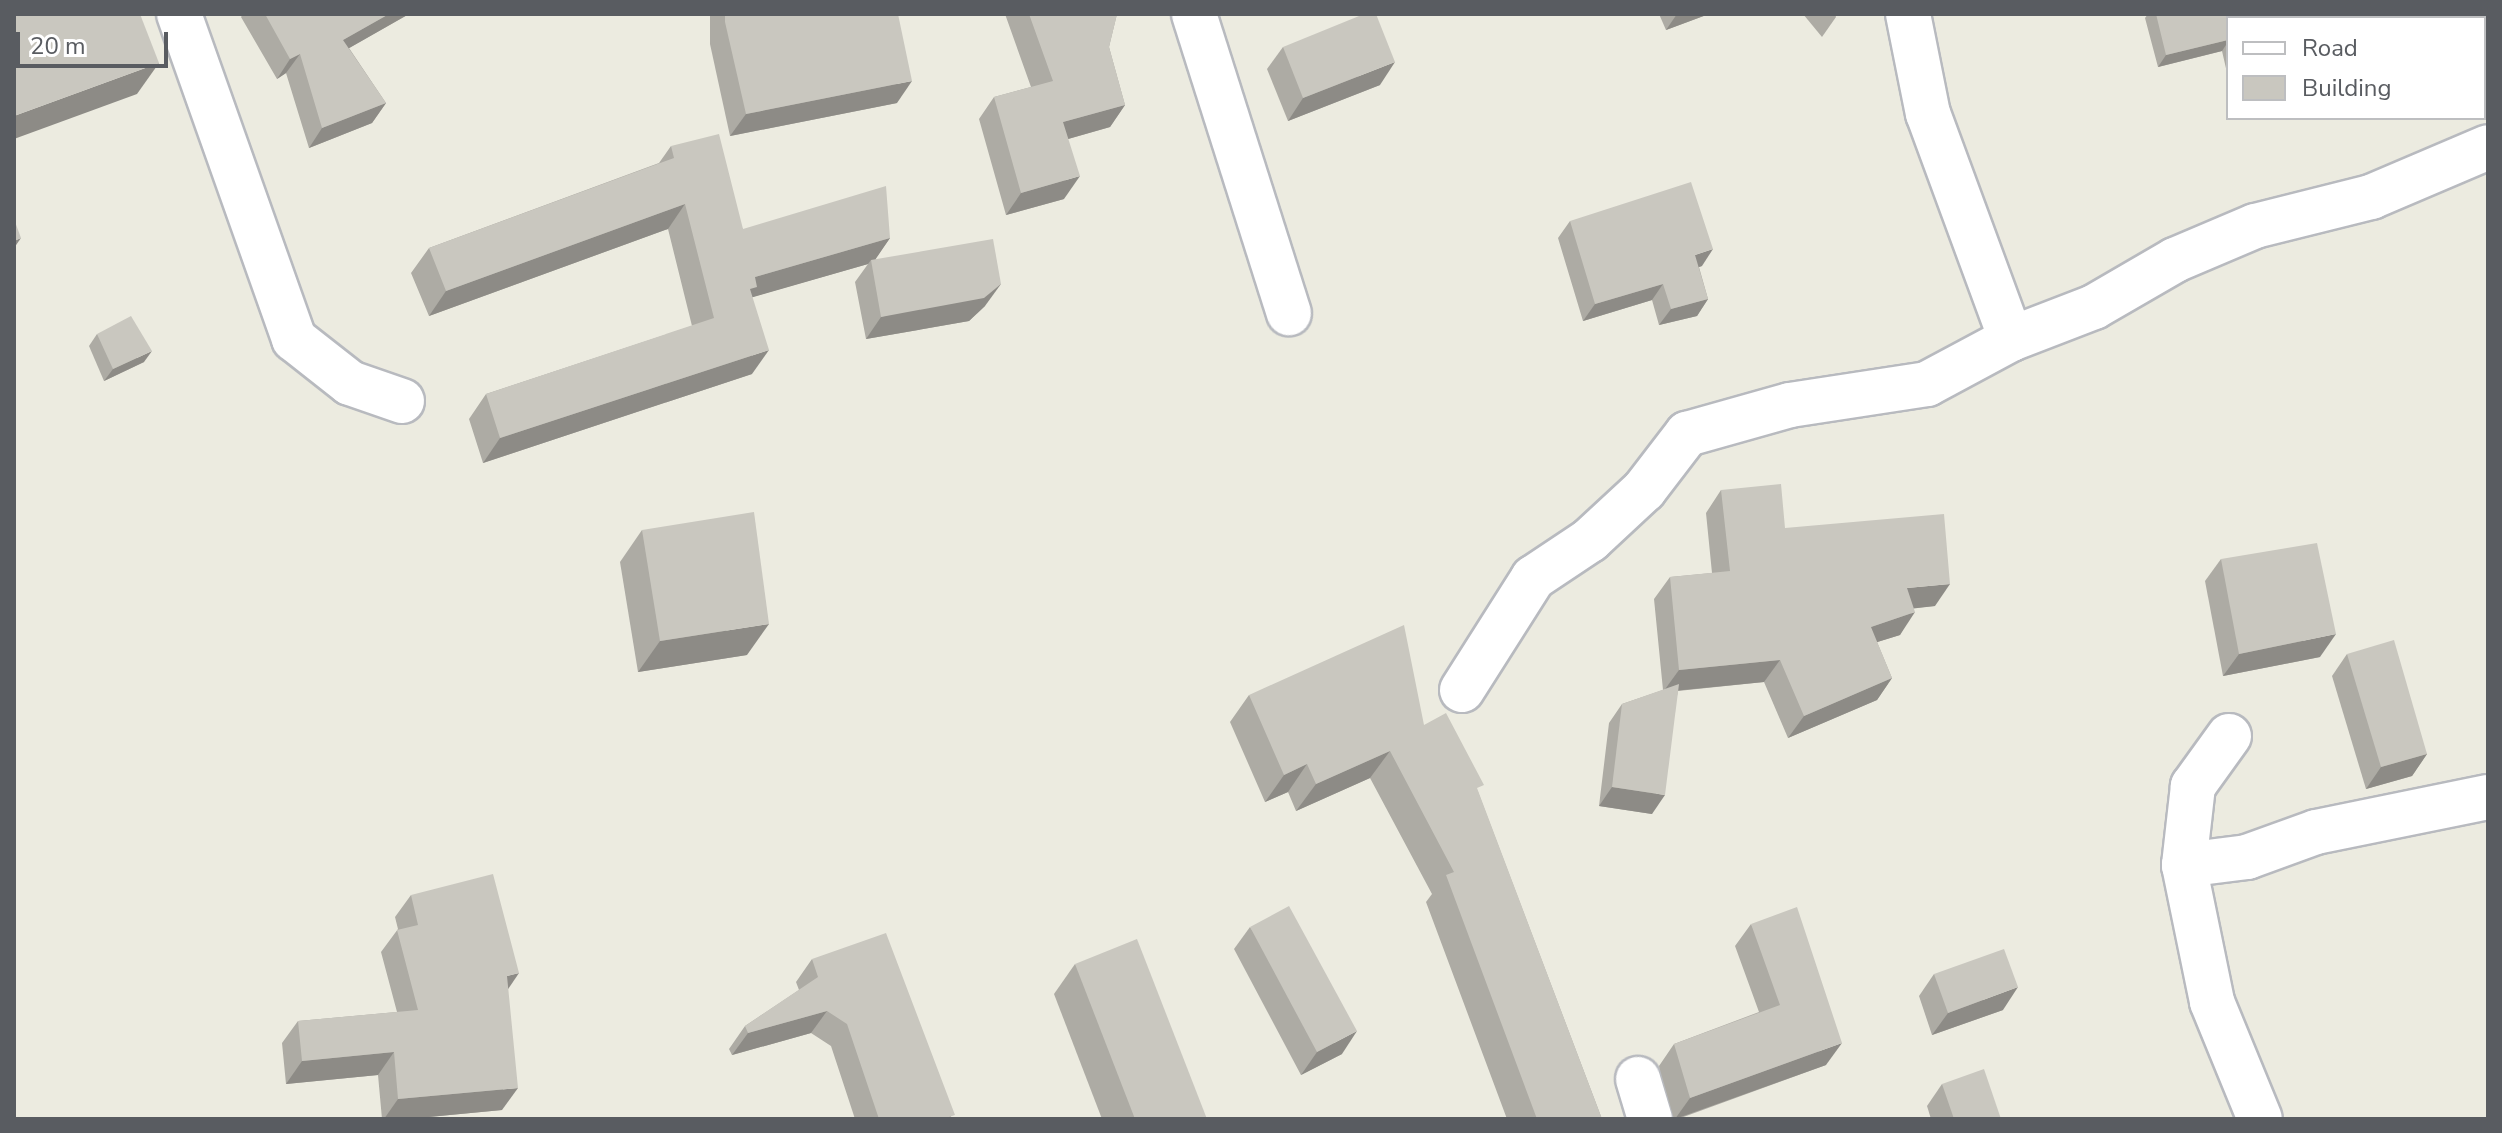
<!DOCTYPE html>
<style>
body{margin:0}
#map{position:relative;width:2502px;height:1133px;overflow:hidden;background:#ecebe0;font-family:"Nunito Sans",sans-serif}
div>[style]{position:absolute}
.roads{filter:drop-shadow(2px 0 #b8babf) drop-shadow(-2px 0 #b8babf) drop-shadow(0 2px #b8babf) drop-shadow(0 -2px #b8babf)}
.minor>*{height:44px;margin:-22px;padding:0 22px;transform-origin:22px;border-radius:22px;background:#fff}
.wall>*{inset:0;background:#adaba4}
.shaded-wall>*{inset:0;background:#8d8b86}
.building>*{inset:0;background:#c9c7bf}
span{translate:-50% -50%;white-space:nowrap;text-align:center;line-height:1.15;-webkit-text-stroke:8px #fff;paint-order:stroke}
.frame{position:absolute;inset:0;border:16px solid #595c61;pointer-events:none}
.legend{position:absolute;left:2226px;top:16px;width:260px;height:104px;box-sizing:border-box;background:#fff;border:2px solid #bdbec0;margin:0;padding:10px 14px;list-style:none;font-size:24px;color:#595c61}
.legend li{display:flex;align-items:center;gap:16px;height:40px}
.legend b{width:40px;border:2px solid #bdbec0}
.scale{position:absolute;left:16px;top:32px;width:152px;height:36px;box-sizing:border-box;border:4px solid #595c61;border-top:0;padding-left:10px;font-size:24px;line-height:28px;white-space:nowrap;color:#595c61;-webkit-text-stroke:6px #fff;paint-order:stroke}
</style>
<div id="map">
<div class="roads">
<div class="minor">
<i style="left:179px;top:14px;width:345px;rotate:70.5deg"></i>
<i style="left:294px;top:339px;width:71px;rotate:38.2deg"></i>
<i style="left:350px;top:383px;width:55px;rotate:19.1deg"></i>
<i style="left:1194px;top:14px;width:314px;rotate:72.4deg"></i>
<i style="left:2011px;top:339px;width:89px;rotate:-21.1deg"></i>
<i style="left:2094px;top:307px;width:94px;rotate:-30.1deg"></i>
<i style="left:2175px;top:260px;width:87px;rotate:-23deg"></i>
<i style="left:2255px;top:226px;width:120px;rotate:-14deg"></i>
<i style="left:2371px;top:197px;width:127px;rotate:-23.1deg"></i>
<i style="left:1462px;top:690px;width:133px;rotate:-57.6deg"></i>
<i style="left:1533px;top:578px;width:69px;rotate:-33.7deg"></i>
<i style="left:1590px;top:540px;width:74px;rotate:-42.8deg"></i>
<i style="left:1644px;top:490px;width:71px;rotate:-52.5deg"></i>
<i style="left:1687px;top:434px;width:107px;rotate:-15.7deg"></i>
<i style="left:1790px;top:405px;width:139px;rotate:-8.7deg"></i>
<i style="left:1927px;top:384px;width:95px;rotate:-28.2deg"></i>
<i style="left:2011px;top:339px;width:240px;rotate:-110.2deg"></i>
<i style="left:1928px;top:114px;width:102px;rotate:-101.3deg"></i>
<i style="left:2229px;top:736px;width:62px;rotate:125.8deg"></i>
<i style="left:2193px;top:786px;width:80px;rotate:96.5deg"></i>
<i style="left:2184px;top:865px;width:140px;rotate:78.4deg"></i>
<i style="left:2212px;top:1002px;width:126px;rotate:67.7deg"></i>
<i style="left:2184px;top:865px;width:64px;rotate:-7.2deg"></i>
<i style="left:2247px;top:857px;width:73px;rotate:-19.9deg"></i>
<i style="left:2316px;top:832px;width:176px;rotate:-11.5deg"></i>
<i style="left:1638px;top:1079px;width:42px;rotate:73.3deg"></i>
</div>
</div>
<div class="wall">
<i style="clip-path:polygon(243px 14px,409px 14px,349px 48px,386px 103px,372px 123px,309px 148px,286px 73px,277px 79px,241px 17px)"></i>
<i style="clip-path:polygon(710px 14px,898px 14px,897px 103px,730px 136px,710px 44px)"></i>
<i style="clip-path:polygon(1005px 14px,1117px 14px,1109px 47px,1125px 105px,1110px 127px,1068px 139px,1064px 199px,1006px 215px,979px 119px,994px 97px,1031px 87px)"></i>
<i style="clip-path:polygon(1659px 14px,1709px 14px,1666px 30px)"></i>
<i style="clip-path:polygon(1803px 14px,1835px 14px,1836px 17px,1822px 37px)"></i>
<i style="clip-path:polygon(2148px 14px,2292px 14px,2228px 18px,2228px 77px,2222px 51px,2158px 67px,2145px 18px)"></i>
<i style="clip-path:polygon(1283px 47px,1380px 85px,1288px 121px,1267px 69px)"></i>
<i style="clip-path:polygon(671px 146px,743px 229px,890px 238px,875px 259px,985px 306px,969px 321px,866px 339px,855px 282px,868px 264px,752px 297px,752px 374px,483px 463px,469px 419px,486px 394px,692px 326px,668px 229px,429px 316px,411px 273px,429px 248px,659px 163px)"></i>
<i style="clip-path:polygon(1570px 221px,1702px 266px,1699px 267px,1708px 299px,1697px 316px,1659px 325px,1652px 300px,1583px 321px,1558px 238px)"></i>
<i style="clip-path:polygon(97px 334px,144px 362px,104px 381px,89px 346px)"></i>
<i style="clip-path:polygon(1721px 490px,1785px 528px,1935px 606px,1914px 608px,1900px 635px,1877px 642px,1892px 678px,1877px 700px,1788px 738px,1764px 682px,1678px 691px,1652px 814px,1599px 806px,1609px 723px,1622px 704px,1663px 690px,1654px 599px,1670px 577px,1712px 573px,1706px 513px)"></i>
<i style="clip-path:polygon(642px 530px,747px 655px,638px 672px,620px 562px)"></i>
<i style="clip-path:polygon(2221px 559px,2320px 657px,2223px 676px,2205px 581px)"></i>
<i style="clip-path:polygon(2347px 654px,2427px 754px,2412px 776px,2366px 789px,2332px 676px)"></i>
<i style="clip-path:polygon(1249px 695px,1424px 725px,1478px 792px,1602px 1119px,1507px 1119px,1426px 902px,1432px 894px,1370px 778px,1296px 811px,1288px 792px,1265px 802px,1230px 722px)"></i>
<i style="clip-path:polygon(411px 895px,508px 988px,502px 1110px,408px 1119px,382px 1119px,378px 1075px,286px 1084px,282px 1043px,298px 1021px,397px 1012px,381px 952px,398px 929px,395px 917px)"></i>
<i style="clip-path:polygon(1751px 924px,1826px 1065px,1678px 1119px,1674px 1119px,1659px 1066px,1674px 1044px,1759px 1012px,1735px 946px)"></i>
<i style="clip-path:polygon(1250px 927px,1342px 1054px,1301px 1075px,1234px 949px)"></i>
<i style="clip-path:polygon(812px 959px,953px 1119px,855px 1119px,831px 1046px,811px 1033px,732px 1055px,729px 1049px,745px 1026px,799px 990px,796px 982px)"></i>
<i style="clip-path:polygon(1075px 964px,1207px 1119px,1102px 1119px,1054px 994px)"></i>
<i style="clip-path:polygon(1934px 974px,2003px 1010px,1932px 1035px,1919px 996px)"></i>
<i style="clip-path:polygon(1942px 1084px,2001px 1119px,1931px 1119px,1927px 1106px)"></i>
</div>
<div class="shaded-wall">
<i style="clip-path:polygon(389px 14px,409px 14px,330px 59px,343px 40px)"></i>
<i style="clip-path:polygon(1677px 14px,1709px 14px,1666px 30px)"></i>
<i style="clip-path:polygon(2228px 40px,2228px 42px,2222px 51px,2158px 67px,2166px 55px)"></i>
<i style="clip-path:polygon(300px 54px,286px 73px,277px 79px,290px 59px)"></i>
<i style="clip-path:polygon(1395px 62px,1380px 85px,1288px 121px,1303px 98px)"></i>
<i style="clip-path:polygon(159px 63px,137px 94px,14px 139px,14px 116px)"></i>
<i style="clip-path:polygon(912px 81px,897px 103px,730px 136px,746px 114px)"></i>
<i style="clip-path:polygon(386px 103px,372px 123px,309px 148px,322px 128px)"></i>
<i style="clip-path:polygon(1125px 105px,1110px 127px,1047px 145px,1063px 122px)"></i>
<i style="clip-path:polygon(1080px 176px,1064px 199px,1006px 215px,1021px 193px)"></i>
<i style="clip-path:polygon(685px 204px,668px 229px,429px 316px,446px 291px)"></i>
<i style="clip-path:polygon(21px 238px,14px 248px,14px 241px)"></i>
<i style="clip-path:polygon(890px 238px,873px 263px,871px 260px,868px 264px,750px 298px,740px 312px,755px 277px)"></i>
<i style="clip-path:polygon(1713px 249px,1702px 266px,1684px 272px,1695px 255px)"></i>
<i style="clip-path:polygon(1001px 284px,985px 306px,969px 321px,866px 339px,881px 317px)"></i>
<i style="clip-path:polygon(1663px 284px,1652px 300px,1583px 321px,1595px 304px)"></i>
<i style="clip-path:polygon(1708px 299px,1697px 316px,1659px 325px,1671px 309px)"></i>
<i style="clip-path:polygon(769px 350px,752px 374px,483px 463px,500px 438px)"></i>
<i style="clip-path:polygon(152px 351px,144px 362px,104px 381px,113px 369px)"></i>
<i style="clip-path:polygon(1950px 584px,1935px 606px,1892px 611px,1907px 588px)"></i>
<i style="clip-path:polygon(1915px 612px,1900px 635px,1855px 649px,1871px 627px)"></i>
<i style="clip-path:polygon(769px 624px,747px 655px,638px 672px,660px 641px)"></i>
<i style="clip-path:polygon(2336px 634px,2320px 657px,2223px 676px,2239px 654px)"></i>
<i style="clip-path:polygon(1780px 660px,1764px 682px,1663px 692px,1679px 670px)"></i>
<i style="clip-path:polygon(1892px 678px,1877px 700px,1788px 738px,1804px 716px)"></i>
<i style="clip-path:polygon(1390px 751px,1370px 778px,1296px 811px,1316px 784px)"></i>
<i style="clip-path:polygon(2427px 754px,2412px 776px,2366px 789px,2381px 767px)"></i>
<i style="clip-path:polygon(1307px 764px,1288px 792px,1265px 802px,1284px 775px)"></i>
<i style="clip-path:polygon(1612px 787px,1665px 795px,1652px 814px,1599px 806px)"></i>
<i style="clip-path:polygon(519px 973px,504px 995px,507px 976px)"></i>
<i style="clip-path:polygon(2018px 987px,2003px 1010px,1932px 1035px,1948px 1013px)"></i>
<i style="clip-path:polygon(827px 1011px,811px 1033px,732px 1055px,748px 1033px)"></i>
<i style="clip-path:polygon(1357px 1031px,1342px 1054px,1301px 1075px,1317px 1052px)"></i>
<i style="clip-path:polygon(1842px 1043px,1826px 1065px,1675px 1119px,1690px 1098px)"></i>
<i style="clip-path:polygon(394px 1052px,378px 1075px,286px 1084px,302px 1061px)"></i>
<i style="clip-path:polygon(518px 1088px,502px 1110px,408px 1119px,384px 1119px,398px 1099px)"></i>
</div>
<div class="building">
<i style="clip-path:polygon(14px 14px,140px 14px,159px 63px,14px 116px)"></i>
<i style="clip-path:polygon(265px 14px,389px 14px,343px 40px,386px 103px,322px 128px,300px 54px,290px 59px)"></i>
<i style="clip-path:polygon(725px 14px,898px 14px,912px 81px,746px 114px,725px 22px)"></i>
<i style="clip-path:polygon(1029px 14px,1117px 14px,1109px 47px,1125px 105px,1063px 122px,1080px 176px,1021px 193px,994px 97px,1053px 81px)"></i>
<i style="clip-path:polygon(1364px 14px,1376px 14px,1395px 62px,1303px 98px,1283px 47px)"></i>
<i style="clip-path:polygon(2156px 14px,2292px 14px,2293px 18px,2228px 18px,2228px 40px,2166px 55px)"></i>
<i style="clip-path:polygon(719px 134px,743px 229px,886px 186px,890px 238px,755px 277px,757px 287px,750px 289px,769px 350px,500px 438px,486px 394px,714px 318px,685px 204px,446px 291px,429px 248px,674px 158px,671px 146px)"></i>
<i style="clip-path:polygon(1691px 182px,1713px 249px,1695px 255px,1708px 299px,1671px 309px,1663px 284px,1595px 304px,1570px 221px)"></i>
<i style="clip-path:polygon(14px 219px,21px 238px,14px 241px)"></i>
<i style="clip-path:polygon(993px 239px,1001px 284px,984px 298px,881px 317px,871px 260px)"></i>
<i style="clip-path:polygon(131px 316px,152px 351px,113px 369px,97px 334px)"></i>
<i style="clip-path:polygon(1781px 484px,1785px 528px,1944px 514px,1950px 584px,1907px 588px,1915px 612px,1871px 627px,1892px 678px,1804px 716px,1780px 660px,1679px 670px,1670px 577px,1730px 571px,1721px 490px)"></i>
<i style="clip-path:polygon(754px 512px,769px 624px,660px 641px,642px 530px)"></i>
<i style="clip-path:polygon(2317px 543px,2336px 634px,2239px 654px,2221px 559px)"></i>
<i style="clip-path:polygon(1404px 625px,1424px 725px,1446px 713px,1484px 785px,1477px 788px,1602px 1119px,1537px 1119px,1446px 875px,1454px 872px,1390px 751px,1316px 784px,1307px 764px,1284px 775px,1249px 695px)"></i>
<i style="clip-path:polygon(2394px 640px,2427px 754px,2381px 767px,2347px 654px)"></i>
<i style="clip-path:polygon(1679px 684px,1665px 795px,1612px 787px,1622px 704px)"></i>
<i style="clip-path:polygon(493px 874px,519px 973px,507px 976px,518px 1088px,398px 1099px,394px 1052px,302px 1061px,298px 1021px,418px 1010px,397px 930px,418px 925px,411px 895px)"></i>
<i style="clip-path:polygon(1289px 906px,1357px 1031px,1317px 1052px,1250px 927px)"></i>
<i style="clip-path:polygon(1797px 907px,1842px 1043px,1690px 1098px,1674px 1044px,1780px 1005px,1751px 924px)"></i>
<i style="clip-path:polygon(886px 933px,955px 1115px,943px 1119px,879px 1119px,847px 1024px,827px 1011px,748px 1033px,745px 1026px,818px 977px,812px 959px)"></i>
<i style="clip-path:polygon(1137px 939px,1207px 1119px,1135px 1119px,1075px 964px)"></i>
<i style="clip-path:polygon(2004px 949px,2018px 987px,1948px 1013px,1934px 974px)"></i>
<i style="clip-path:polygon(1984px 1069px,2001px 1119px,1954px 1119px,1942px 1084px)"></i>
</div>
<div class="frame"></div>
<ul class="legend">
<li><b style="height:10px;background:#fff"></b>Road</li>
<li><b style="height:22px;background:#c9c7bf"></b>Building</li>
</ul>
<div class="scale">20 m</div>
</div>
